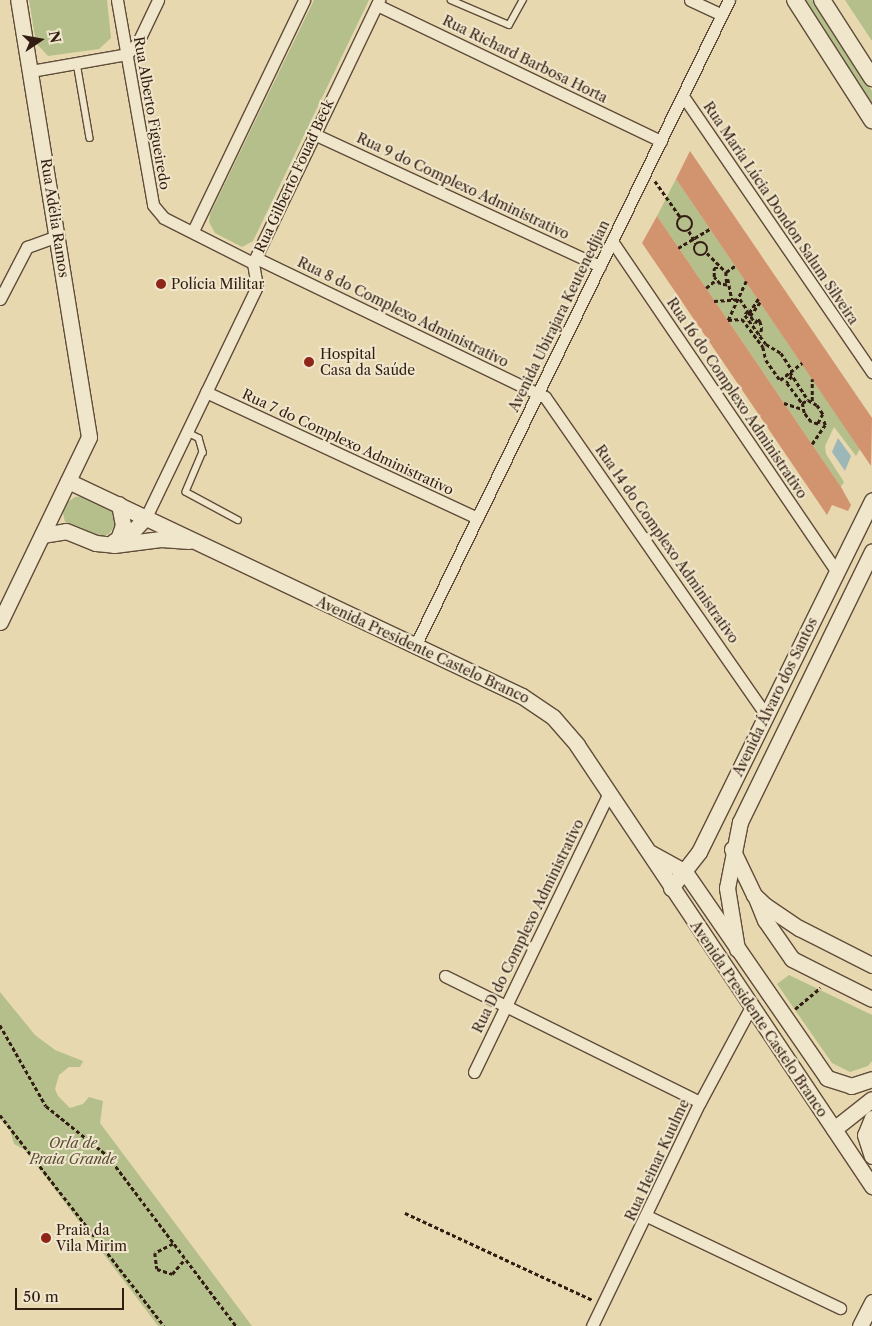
<!DOCTYPE html>
<meta charset="utf-8">
<style>
body{margin:0}
#map{position:relative;width:872px;height:1326px;overflow:hidden;background:#e7d8af;font-family:"Libre Caslon Text",serif}
div>[style]{position:absolute}
.green>*{inset:0;background:#b4bf8c}
.water>*{inset:0;background:#9cb7b7}
.building>*{inset:0;background:#d2936f}
.path>*{height:2.5px;margin-top:-1.25px;transform-origin:0;background:repeating-linear-gradient(90deg,#331d13 0 4px,transparent 0 6.5px)}
.path>.ring{margin:-1.25px;padding:0;box-sizing:content-box;background:none;border:2.5px solid #331d13;border-radius:50%}
.roads{filter:drop-shadow(1px 0 #604c3a) drop-shadow(-1px 0 #604c3a) drop-shadow(0 1px #604c3a) drop-shadow(0 -1px #604c3a)}
.service>*{height:5.5px;margin:-2.75px;padding:0 2.75px;transform-origin:2.75px;border-radius:2.75px;background:#efe6cb}
.minor>*{height:11px;margin:-5.5px;padding:0 5.5px;transform-origin:5.5px;border-radius:5.5px;background:#efe6cb}
.tertiary>*{height:15px;margin:-7.5px;padding:0 7.5px;transform-origin:7.5px;border-radius:7.5px;background:#efe6cb}
.secondary>*{height:16px;margin:-8px;padding:0 8px;transform-origin:8px;border-radius:8px;background:#efe6cb}
.dots>*{width:14px;height:14px;translate:-50% -50%;box-sizing:border-box;border:2px solid #efe6cb;border-radius:50%}
span{translate:-50% -50%;white-space:nowrap;text-align:center;line-height:1.15;-webkit-text-stroke:4px #efe6cb;paint-order:stroke}
.street-label{font-size:14px;color:#331d13}
.poi-label{font-size:14px;color:#331d13}
.left{translate:0 -50%;text-align:left}
.park-label{font-size:14px;color:#5a4e37;font-style:italic}
.north{position:absolute;left:15px;top:15px;width:50px;height:50px;-webkit-text-stroke:4px #efe6cb;paint-order:stroke;rotate:78deg;font-size:14px;font-weight:700;line-height:20px;text-align:center;color:#331d13}
.north::after{content:'';display:block;margin:auto;width:18px;height:22px;background:#331d13;clip-path:polygon(50% 0,100% 100%,50% 72%,0 100%)}
.scale{position:absolute;left:15px;top:1288px;width:109px;height:22px;box-sizing:border-box;border:2px solid #331d13;border-top:0;padding-left:6px;font-size:15px;line-height:18px;white-space:nowrap;color:#331d13;-webkit-text-stroke:4px #efe6cb;paint-order:stroke}
</style>
<div id="map">
<div class="green">
<i style="clip-path:polygon(29px 0,107px 0,111px 38px,99px 49px,48px 56px,36px 43px)"></i>
<i style="clip-path:polygon(314px 0,369px 0,253px 241px,242px 247px,215px 233px,209px 222px,210px 214px)"></i>
<i style="clip-path:polygon(803px 0,813px 0,872px 91px,872px 107px)"></i>
<i style="clip-path:polygon(845px 0,872px 0,872px 41px)"></i>
<i style="clip-path:polygon(676px 179px,860px 449px,856px 456px,834px 427px,825px 446px,826px 454px,844px 482px,841px 487px,657px 216px)"></i>
<i style="clip-path:polygon(84px 496px,112px 509px,115px 525px,109px 534px,100px 537px,65px 522px,63px 513px,65px 504px,75px 497px)"></i>
<i style="clip-path:polygon(789px 975px,872px 1015px,872px 1061px,868px 1066px,850px 1072px,832px 1063px,777px 984px)"></i>
<i style="clip-path:polygon(0 992px,35px 1035px,55px 1050px,83px 1061px,80px 1067px,69px 1067px,59px 1075px,55px 1089px,58px 1096px,70px 1108px,83px 1104px,89px 1097px,103px 1101px,100px 1123px,252px 1326px,158px 1326px,25px 1150px,14px 1144px,10px 1131px,0 1119px)"></i>
</div>
<div class="water">
<i style="clip-path:polygon(838px 438px,851px 456px,845px 471px,832px 452px)"></i>
</div>
<div class="building">
<i style="clip-path:polygon(690px 151px,872px 418px,871px 466px,676px 179px)"></i>
<i style="clip-path:polygon(657px 216px,841px 487px,851px 505px,848px 511px,832px 505px,827px 515px,642px 243px)"></i>
</div>
<div class="path">
<i style="left:655px;top:181px;width:45px;rotate:54.9deg"></i>
<i class="ring" style="left:677px;top:216px;width:13.5px;height:13.5px"></i>
<i style="left:689px;top:231px;width:14px;rotate:60deg"></i>
<i class="ring" style="left:694px;top:242px;width:11.5px;height:11.5px"></i>
<i style="left:678px;top:248px;width:37px;rotate:-31deg"></i>
<i style="left:707px;top:253px;width:27px;rotate:45deg"></i>
<i style="left:726px;top:272px;width:13px;rotate:86deg"></i>
<i style="left:727px;top:285px;width:7px;rotate:-172deg"></i>
<i style="left:720px;top:284px;width:9px;rotate:-131deg"></i>
<i style="left:714px;top:277px;width:9px;rotate:-90deg"></i>
<i style="left:714px;top:268px;width:7px"></i>
<i style="left:726px;top:272px;width:11px;rotate:-34deg"></i>
<i style="left:728px;top:279px;width:21px;rotate:79deg"></i>
<i style="left:706px;top:288px;width:13px;rotate:-39deg"></i>
<i style="left:714px;top:301px;width:26px;rotate:-4deg"></i>
<i style="left:740px;top:299px;width:14px;rotate:56deg"></i>
<i style="left:748px;top:311px;width:5px;rotate:127deg"></i>
<i style="left:745px;top:315px;width:26px;rotate:54deg"></i>
<i style="left:748px;top:311px;width:14px;rotate:60deg"></i>
<i style="left:755px;top:323px;width:5px;rotate:-53deg"></i>
<i style="left:758px;top:319px;width:3px;rotate:45deg"></i>
<i style="left:760px;top:321px;width:7px;rotate:74deg"></i>
<i style="left:762px;top:328px;width:8px;rotate:104deg"></i>
<i style="left:760px;top:336px;width:10px;rotate:53deg"></i>
<i style="left:766px;top:344px;width:17px;rotate:31deg"></i>
<i style="left:781px;top:353px;width:20px;rotate:57deg"></i>
<i style="left:749px;top:313px;width:17px;rotate:-57deg"></i>
<i style="left:750px;top:316px;width:17px;rotate:-54deg"></i>
<i style="left:728px;top:320px;width:14px;rotate:-4deg"></i>
<i style="left:742px;top:319px;width:35px;rotate:53deg"></i>
<i style="left:763px;top:347px;width:13px;rotate:77deg"></i>
<i style="left:766px;top:360px;width:24px;rotate:55deg"></i>
<i style="left:780px;top:380px;width:28px;rotate:-38deg"></i>
<i style="left:728px;top:320px;width:43px;rotate:-65.2deg"></i>
<i style="left:790px;top:372px;width:33px;rotate:57deg"></i>
<i style="left:792px;top:376px;width:9px;rotate:126deg"></i>
<i style="left:787px;top:383px;width:25px;rotate:53deg"></i>
<i style="left:808px;top:400px;width:10px;rotate:29deg"></i>
<i style="left:817px;top:405px;width:11px;rotate:56deg"></i>
<i style="left:823px;top:414px;width:11px;rotate:117deg"></i>
<i style="left:818px;top:424px;width:7px;rotate:-164deg"></i>
<i style="left:811px;top:422px;width:11px;rotate:-128deg"></i>
<i style="left:804px;top:413px;width:10px;rotate:-101deg"></i>
<i style="left:802px;top:403px;width:7px;rotate:-27deg"></i>
<i style="left:812px;top:401px;width:22px;rotate:-90deg"></i>
<i style="left:784px;top:403px;width:19px;rotate:18deg"></i>
<i style="left:812px;top:444px;width:23px;rotate:-56deg"></i>
<i style="left:825px;top:425px;width:6px;rotate:-108deg"></i>
<i style="left:795px;top:1009px;width:33px;rotate:-40deg"></i>
<i style="left:0;top:1025px;width:93px;rotate:60.4deg"></i>
<i style="left:46px;top:1106px;width:80px;rotate:38.9deg"></i>
<i style="left:108px;top:1156px;width:213px;rotate:53deg"></i>
<i style="left:0;top:1115px;width:267px;rotate:52.1deg"></i>
<i style="left:405px;top:1213px;width:206px;rotate:24.9deg"></i>
<i style="left:173px;top:1244px;width:20px;rotate:153deg"></i>
<i style="left:155px;top:1253px;width:16px;rotate:83deg"></i>
<i style="left:157px;top:1269px;width:16px;rotate:18deg"></i>
<i style="left:172px;top:1274px;width:20px;rotate:-49deg"></i>
</div>
<div class="roads">
<div class="service">
<i style="left:451px;top:0;width:63px;rotate:23.3deg"></i>
<i style="left:509px;top:25px;width:29px;rotate:-61deg"></i>
<i style="left:77px;top:63px;width:76px;rotate:80.2deg"></i>
<i style="left:187px;top:432px;width:13px;rotate:27deg"></i>
<i style="left:199px;top:438px;width:15px;rotate:74deg"></i>
<i style="left:203px;top:452px;width:43px;rotate:113deg"></i>
<i style="left:186px;top:492px;width:59px;rotate:28.3deg"></i>
</div>
<div class="minor">
<i style="left:117px;top:0;width:208px;rotate:80deg"></i>
<i style="left:153px;top:205px;width:17px;rotate:50deg"></i>
<i style="left:164px;top:218px;width:100px;rotate:26.8deg"></i>
<i style="left:690px;top:0;width:35px;rotate:25deg"></i>
<i style="left:377px;top:5px;width:315px;rotate:25.6deg"></i>
<i style="left:127px;top:54px;width:16px;rotate:-47deg"></i>
<i style="left:138px;top:42px;width:47px;rotate:-64.5deg"></i>
<i style="left:31px;top:71px;width:97px;rotate:-10deg"></i>
<i style="left:683px;top:96px;width:335px;rotate:55.6deg"></i>
<i style="left:314px;top:134px;width:315px;rotate:24.8deg"></i>
<i style="left:193px;top:231px;width:256px;rotate:-64.3deg"></i>
<i style="left:612px;top:241px;width:400px;rotate:55.8deg"></i>
<i style="left:256px;top:258px;width:321px;rotate:25.7deg"></i>
<i style="left:545px;top:397px;width:387px;rotate:55.2deg"></i>
<i style="left:0;top:299px;width:59px;rotate:-62.6deg"></i>
<i style="left:27px;top:247px;width:33px;rotate:-20deg"></i>
<i style="left:206px;top:392px;width:299px;rotate:24.9deg"></i>
<i style="left:146px;top:517px;width:256px;rotate:-64.3deg"></i>
<i style="left:257px;top:286px;width:23px;rotate:-100deg"></i>
<i style="left:253px;top:263px;width:292px;rotate:-64.4deg"></i>
<i style="left:415px;top:646px;width:718px;rotate:-64.08deg"></i>
<i style="left:445px;top:976px;width:284px;rotate:26.3deg"></i>
<i style="left:474px;top:1072px;width:310px;rotate:-64.2deg"></i>
<i style="left:647px;top:1216px;width:214px;rotate:25.5deg"></i>
<i style="left:592px;top:1326px;width:249px;rotate:-64.3deg"></i>
<i style="left:700px;top:1102px;width:108px;rotate:-61.8deg"></i>
</div>
<div class="tertiary">
<i style="left:68px;top:481px;width:502px;rotate:25.34deg"></i>
<i style="left:522px;top:696px;width:37px;rotate:34deg"></i>
<i style="left:553px;top:717px;width:37px;rotate:49deg"></i>
<i style="left:577px;top:745px;width:531px;rotate:56.22deg"></i>
<i style="left:42px;top:535px;width:24px;rotate:-9deg"></i>
<i style="left:66px;top:531px;width:32px;rotate:22deg"></i>
<i style="left:96px;top:543px;width:18px;rotate:6deg"></i>
<i style="left:114px;top:545px;width:47px;rotate:-7.3deg"></i>
<i style="left:161px;top:539px;width:28px;rotate:4deg"></i>
<i style="left:118px;top:539px;width:15px;rotate:-70deg"></i>
<i style="left:123px;top:525px;width:21px;rotate:-101deg"></i>
<i style="left:114px;top:541px;width:19px;rotate:-25deg"></i>
<i style="left:131px;top:533px;width:22px;rotate:-47deg"></i>
<i style="left:0;top:622px;width:205px;rotate:-64.3deg"></i>
<i style="left:89px;top:437px;width:443px;rotate:-99.2deg"></i>
<i style="left:732px;top:849px;width:51px;rotate:64.4deg"></i>
<i style="left:754px;top:895px;width:16px;rotate:43deg"></i>
<i style="left:766px;top:906px;width:40px;rotate:34deg"></i>
<i style="left:799px;top:928px;width:82px;rotate:26.9deg"></i>
<i style="left:651px;top:853px;width:39px;rotate:29deg"></i>
<i style="left:685px;top:872px;width:250px;rotate:55.4deg"></i>
<i style="left:827px;top:1078px;width:25px;rotate:18deg"></i>
<i style="left:851px;top:1086px;width:22px;rotate:-18deg"></i>
<i style="left:671px;top:888px;width:46px;rotate:-52.1deg"></i>
<i style="left:699px;top:852px;width:392px;rotate:-63.8deg"></i>
<i style="left:756px;top:898px;width:24px;rotate:68deg"></i>
<i style="left:765px;top:920px;width:47px;rotate:55.3deg"></i>
<i style="left:792px;top:959px;width:89px;rotate:26.6deg"></i>
<i style="left:737px;top:949px;width:62px;rotate:-99.3deg"></i>
<i style="left:727px;top:888px;width:67px;rotate:-78.9deg"></i>
<i style="left:740px;top:822px;width:301px;rotate:-64deg"></i>
<i style="left:872px;top:1118px;width:18px;rotate:112deg"></i>
<i style="left:865px;top:1135px;width:22px;rotate:72deg"></i>
<i style="left:834px;top:1129px;width:48px;rotate:-38.3deg"></i>
<i style="left:860px;top:1326px;width:27px;rotate:-63deg"></i>
</div>
<div class="secondary">
<i style="left:795px;top:0;width:143px;rotate:57.3deg"></i>
<i style="left:822px;top:0;width:93px;rotate:57.3deg"></i>
</div>
</div>
<div class="dots">
<i style="left:161px;top:284px;background:#8f2418"></i>
<i style="left:309px;top:362px;background:#8f2418"></i>
<i style="left:46px;top:1238px;background:#8f2418"></i>
</div>
<div class="street-label">
<span style="left:525px;top:59px;rotate:26deg">Rua Richard Barbosa Horta</span>
<span style="left:152px;top:113px;rotate:80deg">Rua Alberto Figueiredo</span>
<span style="left:294px;top:176px;rotate:-65deg">Rua Gilberto Fouad Beck</span>
<span style="left:463px;top:186px;rotate:25deg">Rua 9 do Complexo Administrativo</span>
<span style="left:781px;top:213px;rotate:56deg">Rua Maria Lúcia Dondon Salum Silveira</span>
<span style="left:55px;top:218px;rotate:81deg">Rua Adélia Ramos</span>
<span style="left:403px;top:312px;rotate:26deg">Rua 8 do Complexo Administrativo</span>
<span style="left:559px;top:316px;rotate:-64deg">Avenida Ubirajara Keutenedjian</span>
<span style="left:737px;top:398px;rotate:56deg">Rua 16 do Complexo Administrativo</span>
<span style="left:348px;top:442px;rotate:25deg">Rua 7 do Complexo Administrativo</span>
<span style="left:667px;top:544px;rotate:55deg">Rua 14 do Complexo Administrativo</span>
<span style="left:423px;top:650px;rotate:25deg">Avenida Presidente Castelo Branco</span>
<span style="left:775px;top:697px;rotate:-64deg">Avenida Álvaro dos Santos</span>
<span style="left:528px;top:926px;rotate:-64deg">Rua D do Complexo Administrativo</span>
<span style="left:759px;top:1019px;rotate:56deg">Avenida Presidente Castelo Branco</span>
<span style="left:657px;top:1160px;rotate:-65deg">Rua Heinar Kuulme</span>
</div>
<div class="poi-label">
<span class="left" style="left:171px;top:284px">Polícia Militar</span>
<span class="left" style="left:320px;top:362px">Hospital<br>Casa da Saúde</span>
<span class="left" style="left:56px;top:1238px">Praia da<br>Vila Mirim</span>
</div>
<div class="park-label">
<span style="left:73px;top:1151px">Orla de<br>Praia Grande</span>
</div>
<div class="north">N</div>
<div class="scale">50 m</div>
</div>
